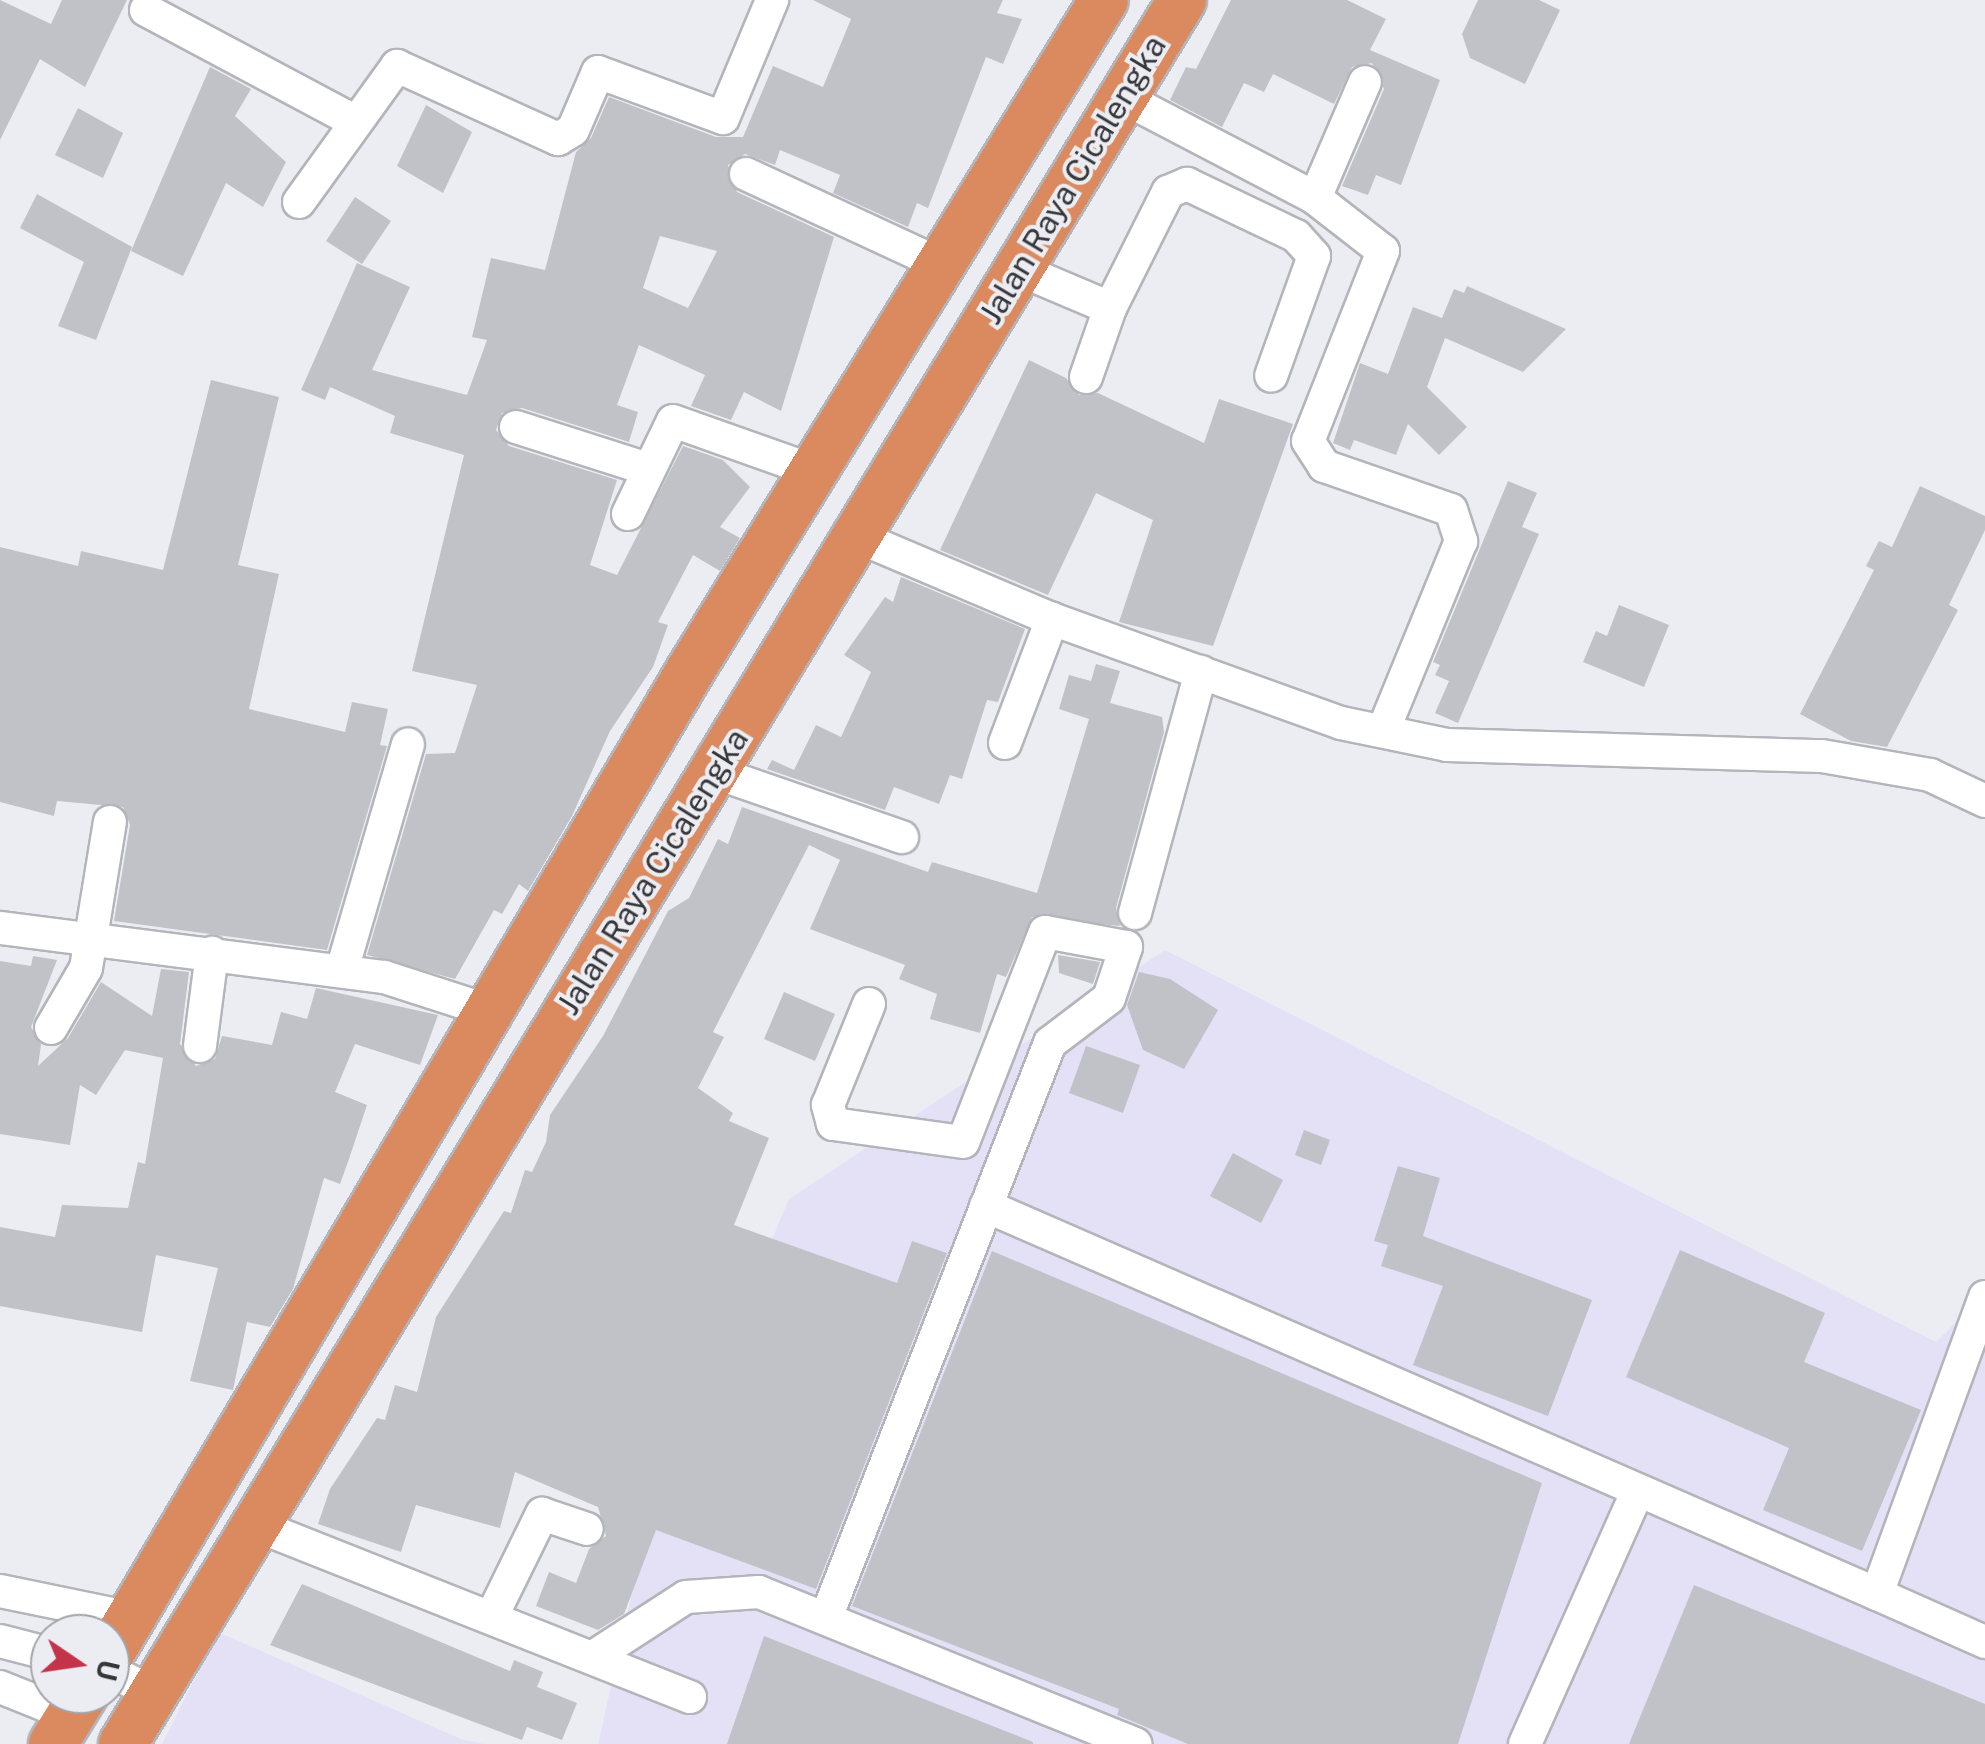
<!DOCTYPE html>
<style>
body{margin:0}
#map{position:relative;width:1985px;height:1744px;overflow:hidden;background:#ecedf3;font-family:"Public Sans",sans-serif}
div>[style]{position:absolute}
.industrial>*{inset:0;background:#e4e1f7}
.building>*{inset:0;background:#c1c2c7}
.roads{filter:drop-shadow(2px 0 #b3b5ba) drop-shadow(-2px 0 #b3b5ba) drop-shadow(0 2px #b3b5ba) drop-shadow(0 -2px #b3b5ba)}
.minor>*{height:32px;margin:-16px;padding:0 16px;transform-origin:16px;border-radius:16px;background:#fff}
.highway>*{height:48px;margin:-24px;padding:0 24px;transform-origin:24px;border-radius:24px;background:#da8a5e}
span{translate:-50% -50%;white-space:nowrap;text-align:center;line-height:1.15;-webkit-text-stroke:8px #ecedf3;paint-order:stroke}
.street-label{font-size:32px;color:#363639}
.north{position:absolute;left:30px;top:1614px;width:100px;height:100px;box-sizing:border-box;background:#ecedf3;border:2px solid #a3a4a9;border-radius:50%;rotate:103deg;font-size:28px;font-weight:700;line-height:40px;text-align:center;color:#363639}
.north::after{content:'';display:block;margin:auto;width:35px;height:45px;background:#c4334a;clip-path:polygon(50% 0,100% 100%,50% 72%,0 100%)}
</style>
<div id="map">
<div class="industrial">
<i style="clip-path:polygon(1165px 950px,1936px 1342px,1985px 1293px,1985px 1744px,598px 1744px,643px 1544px,789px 1199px)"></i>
<i style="clip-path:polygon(218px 1632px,461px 1739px,484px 1744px,162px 1744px)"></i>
</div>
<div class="building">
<i style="clip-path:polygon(0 0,51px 24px,62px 0,127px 0,85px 87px,40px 59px,0 140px)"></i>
<i style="clip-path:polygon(evenodd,813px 0,1003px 0,997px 13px,1022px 19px,1003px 64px,986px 57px,928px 208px,917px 203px,908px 227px,833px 193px,840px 175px,780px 150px,775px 165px,745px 154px,728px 165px,737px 192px,834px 237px,781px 411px,744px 392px,731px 420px,691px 406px,705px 375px,639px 345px,617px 405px,638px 412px,629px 442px,522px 408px,502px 413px,496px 430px,509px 446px,617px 480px,590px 565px,617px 575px,683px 446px,723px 460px,750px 487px,720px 527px,740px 538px,720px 571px,693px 555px,658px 622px,668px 625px,653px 667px,610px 731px,572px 816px,528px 891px,519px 884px,502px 914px,494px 910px,455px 979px,367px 955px,426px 754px,455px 753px,477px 685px,412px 671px,464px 455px,390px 433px,395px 416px,330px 387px,325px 400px,301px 390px,357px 263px,410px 287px,372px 370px,467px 395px,487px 340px,472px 337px,491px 258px,545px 270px,576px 152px,591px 138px,609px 97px,716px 137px,743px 137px,773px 66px,823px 87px,851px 19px,813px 0,660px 236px,717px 251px,688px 308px,643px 288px,660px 236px)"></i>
<i style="clip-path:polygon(1231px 0,1347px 0,1386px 19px,1370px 50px,1440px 80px,1401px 185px,1376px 175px,1368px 195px,1342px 186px,1384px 89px,1372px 63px,1352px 67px,1334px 104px,1273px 74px,1264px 92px,1244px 83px,1222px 127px,1170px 100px,1186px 67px,1196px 69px)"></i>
<i style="clip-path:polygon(1478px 0,1539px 0,1560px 10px,1525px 84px,1470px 58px,1462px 34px)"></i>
<i style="clip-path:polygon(210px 67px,251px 89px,235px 116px,286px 162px,263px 207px,226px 183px,183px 276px,131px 251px)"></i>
<i style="clip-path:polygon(426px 105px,472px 132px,443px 193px,397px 166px)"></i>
<i style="clip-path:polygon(78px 108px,123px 133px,103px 178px,55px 155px)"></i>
<i style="clip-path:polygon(37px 194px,132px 247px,96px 340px,58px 326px,84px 262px,20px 228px)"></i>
<i style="clip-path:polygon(355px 197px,391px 221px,362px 264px,326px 241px)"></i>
<i style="clip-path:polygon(1467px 286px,1566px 329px,1523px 372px,1445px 338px,1427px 387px,1467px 427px,1439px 455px,1408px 424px,1396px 455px,1354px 440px,1350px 450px,1333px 443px,1360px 363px,1388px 374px,1413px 307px,1442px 318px,1454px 289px,1464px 293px)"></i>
<i style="clip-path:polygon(1029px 360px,1066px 378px,1079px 395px,1098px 393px,1204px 443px,1219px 399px,1293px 424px,1213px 646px,1119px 622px,1153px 520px,1096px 493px,1048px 595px,940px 550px)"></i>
<i style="clip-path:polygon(211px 380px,279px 397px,238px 565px,279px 574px,249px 709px,345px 732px,352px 702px,388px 709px,380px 745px,387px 746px,327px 950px,114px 921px,130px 825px,123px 807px,57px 801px,54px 816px,0 802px,0 547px,78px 566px,81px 551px,163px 570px)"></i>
<i style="clip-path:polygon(1508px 481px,1537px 493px,1522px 527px,1539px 534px,1458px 723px,1435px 713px,1449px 681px,1435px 675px,1440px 665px,1433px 662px)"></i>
<i style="clip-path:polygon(1920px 486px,1985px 516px,1985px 530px,1949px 605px,1958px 610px,1887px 747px,1851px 741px,1800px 714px,1874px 570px,1866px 566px,1879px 541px,1892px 547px)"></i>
<i style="clip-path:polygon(901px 577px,1025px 629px,998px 702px,987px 700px,962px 779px,950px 775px,939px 804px,894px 787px,885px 810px,767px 769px,772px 760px,794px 770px,816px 725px,841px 737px,871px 672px,844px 655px,885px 597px,893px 602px)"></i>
<i style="clip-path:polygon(1619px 605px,1669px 625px,1644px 687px,1583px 662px,1596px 631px,1607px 636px)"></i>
<i style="clip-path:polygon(1096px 664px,1120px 671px,1110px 703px,1162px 717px,1164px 732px,1116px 908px,1120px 926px,1032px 917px,1006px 977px,997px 974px,980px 1033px,930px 1019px,937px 994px,899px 979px,905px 965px,810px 929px,840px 860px,809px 845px,713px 1032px,724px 1037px,698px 1088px,733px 1113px,729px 1121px,769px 1138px,734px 1225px,897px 1283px,912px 1241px,947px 1253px,816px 1589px,656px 1530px,624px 1614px,598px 1630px,536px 1606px,549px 1572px,576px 1583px,589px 1549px,606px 1536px,598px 1507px,515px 1472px,500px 1528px,416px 1505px,401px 1552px,318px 1524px,330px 1489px,377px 1418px,385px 1420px,395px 1385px,417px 1392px,436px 1317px,504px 1211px,511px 1213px,525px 1170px,532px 1172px,546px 1142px,550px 1115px,603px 1036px,668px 911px,689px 898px,718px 839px,728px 844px,742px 807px,928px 872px,932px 862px,1037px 893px,1089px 719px,1059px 709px,1069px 675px,1091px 681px)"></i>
<i style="clip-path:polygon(1058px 955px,1100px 962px,1093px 984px,1059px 973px)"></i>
<i style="clip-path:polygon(33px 956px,57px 960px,31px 1027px,41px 1045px,38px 1066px,68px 1038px,101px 982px,152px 1016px,161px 969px,189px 972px,180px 1044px,196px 1066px,215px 1059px,222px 1036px,272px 1045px,281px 1012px,307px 1019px,316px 988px,438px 1015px,420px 1065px,355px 1044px,335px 1092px,367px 1105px,349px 1159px,340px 1184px,324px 1178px,293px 1289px,270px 1327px,247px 1322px,233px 1390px,190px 1381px,218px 1268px,156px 1255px,142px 1332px,0 1306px,0 1227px,55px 1237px,62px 1205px,128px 1208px,138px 1162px,145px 1164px,163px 1058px,125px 1050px,96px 1095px,80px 1085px,70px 1145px,0 1134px,0 961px,31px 966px)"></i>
<i style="clip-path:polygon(1139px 972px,1170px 979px,1218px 1010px,1184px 1069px,1143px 1050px,1127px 1005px)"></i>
<i style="clip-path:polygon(784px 992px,835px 1014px,815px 1061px,764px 1039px)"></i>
<i style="clip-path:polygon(1086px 1046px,1140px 1065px,1123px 1113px,1069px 1093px)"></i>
<i style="clip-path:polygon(1304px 1130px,1330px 1140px,1321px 1165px,1295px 1155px)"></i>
<i style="clip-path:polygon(1233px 1153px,1283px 1180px,1261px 1223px,1210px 1196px)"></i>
<i style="clip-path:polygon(1398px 1166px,1440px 1178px,1423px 1236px,1592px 1300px,1548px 1416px,1413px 1365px,1443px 1286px,1381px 1266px,1388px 1245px,1374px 1241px)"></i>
<i style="clip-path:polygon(1680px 1250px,1825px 1313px,1804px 1362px,1921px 1410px,1862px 1551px,1763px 1510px,1789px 1448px,1626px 1377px)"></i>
<i style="clip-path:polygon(992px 1251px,1542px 1483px,1458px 1744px,1188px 1744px,1117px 1715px,1119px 1709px,852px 1606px)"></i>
<i style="clip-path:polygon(302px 1584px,510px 1671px,514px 1660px,543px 1672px,537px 1687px,577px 1703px,562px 1740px,527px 1727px,522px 1740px,270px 1645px)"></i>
<i style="clip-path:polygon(1694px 1585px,1985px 1704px,1985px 1744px,1629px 1744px)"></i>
<i style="clip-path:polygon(764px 1636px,1033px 1742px,1033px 1744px,727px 1744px)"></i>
</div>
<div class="roads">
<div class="minor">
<i style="left:146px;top:10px;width:234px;rotate:28.1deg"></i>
<i style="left:1122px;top:97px;width:218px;rotate:27.6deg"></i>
<i style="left:1315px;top:198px;width:86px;rotate:37.9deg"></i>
<i style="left:1383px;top:251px;width:204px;rotate:111.5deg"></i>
<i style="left:1308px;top:441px;width:30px;rotate:57deg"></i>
<i style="left:1324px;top:466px;width:134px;rotate:19.1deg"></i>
<i style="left:1451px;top:510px;width:33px;rotate:72deg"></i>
<i style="left:1461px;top:541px;width:205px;rotate:112.3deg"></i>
<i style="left:746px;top:174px;width:214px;rotate:24.9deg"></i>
<i style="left:1315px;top:198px;width:126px;rotate:-66.7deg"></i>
<i style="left:299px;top:202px;width:168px;rotate:-54.2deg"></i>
<i style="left:397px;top:66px;width:177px;rotate:24.4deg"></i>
<i style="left:558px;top:139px;width:17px;rotate:-31deg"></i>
<i style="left:573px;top:130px;width:63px;rotate:-66.7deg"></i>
<i style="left:598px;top:72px;width:133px;rotate:20.2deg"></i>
<i style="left:723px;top:118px;width:128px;rotate:-67.4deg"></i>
<i style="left:1018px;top:269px;width:100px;rotate:23deg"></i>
<i style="left:1110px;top:308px;width:130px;rotate:-63.4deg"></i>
<i style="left:1168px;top:192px;width:21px;rotate:-23deg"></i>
<i style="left:1187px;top:184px;width:121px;rotate:25.5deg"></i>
<i style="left:1296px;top:236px;width:27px;rotate:48deg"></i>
<i style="left:1314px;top:256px;width:127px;rotate:109.7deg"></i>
<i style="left:1086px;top:377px;width:73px;rotate:-70.8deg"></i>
<i style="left:516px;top:427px;width:139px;rotate:17.7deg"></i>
<i style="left:628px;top:514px;width:103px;rotate:-64.2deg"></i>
<i style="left:673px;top:421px;width:153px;rotate:19.5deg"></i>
<i style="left:856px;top:536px;width:213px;rotate:23deg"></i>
<i style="left:1052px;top:619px;width:307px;rotate:19.8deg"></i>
<i style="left:1341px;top:723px;width:108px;rotate:11.7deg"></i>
<i style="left:1447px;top:745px;width:375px;rotate:1.7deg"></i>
<i style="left:1822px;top:756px;width:110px;rotate:10deg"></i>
<i style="left:1930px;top:775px;width:61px;rotate:25.3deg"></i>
<i style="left:1005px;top:743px;width:133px;rotate:-69.2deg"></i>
<i style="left:714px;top:772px;width:199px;rotate:19.1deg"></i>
<i style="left:1135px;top:913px;width:250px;rotate:-74.7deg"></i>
<i style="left:0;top:928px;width:387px;rotate:7.3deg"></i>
<i style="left:384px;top:977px;width:108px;rotate:17.8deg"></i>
<i style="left:342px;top:970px;width:235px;rotate:-73.7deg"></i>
<i style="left:51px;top:1028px;width:69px;rotate:-59.7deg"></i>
<i style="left:86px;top:968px;width:148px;rotate:-80.7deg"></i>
<i style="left:200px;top:1046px;width:94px;rotate:-82.6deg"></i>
<i style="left:986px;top:1206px;width:972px;rotate:23.53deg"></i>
<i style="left:1985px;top:1297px;width:316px;rotate:110deg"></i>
<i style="left:1877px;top:1594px;width:118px;rotate:24deg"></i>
<i style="left:253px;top:1524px;width:470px;rotate:21.6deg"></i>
<i style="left:0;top:1591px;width:135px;rotate:11.6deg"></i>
<i style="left:492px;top:1616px;width:114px;rotate:-63.9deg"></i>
<i style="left:542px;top:1514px;width:47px;rotate:18.4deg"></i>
<i style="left:826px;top:1618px;width:617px;rotate:-68.72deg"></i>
<i style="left:1050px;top:1043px;width:74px;rotate:-37.3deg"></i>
<i style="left:1109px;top:998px;width:54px;rotate:-71.6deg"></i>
<i style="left:1126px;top:947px;width:82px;rotate:-169.5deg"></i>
<i style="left:1045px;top:932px;width:225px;rotate:111.3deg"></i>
<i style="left:963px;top:1142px;width:131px;rotate:-172.1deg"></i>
<i style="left:833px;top:1124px;width:20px;rotate:-105deg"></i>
<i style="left:828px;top:1105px;width:109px;rotate:-67.9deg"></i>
<i style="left:0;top:1641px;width:52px;rotate:14.6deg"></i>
<i style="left:595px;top:1656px;width:108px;rotate:-33deg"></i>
<i style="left:686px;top:1597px;width:73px;rotate:-3.9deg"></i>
<i style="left:759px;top:1592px;width:406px;rotate:22deg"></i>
<i style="left:110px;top:1671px;width:49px;rotate:26.6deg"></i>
<i style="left:0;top:1687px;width:75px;rotate:21.8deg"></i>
<i style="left:1525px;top:1744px;width:276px;rotate:-66deg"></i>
</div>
<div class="highway">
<i style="left:110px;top:1653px;width:1140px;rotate:-59.43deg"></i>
<i style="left:690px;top:671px;width:788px;rotate:-58.33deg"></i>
<i style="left:53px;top:1744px;width:59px;rotate:-58.2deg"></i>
<i style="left:123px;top:1744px;width:2040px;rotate:-58.73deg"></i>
</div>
</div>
<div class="street-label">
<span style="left:1073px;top:180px;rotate:-59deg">Jalan Raya Cicalengka</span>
<span style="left:653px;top:872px;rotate:-58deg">Jalan Raya Cicalengka</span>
</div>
<div class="north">U</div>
</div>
